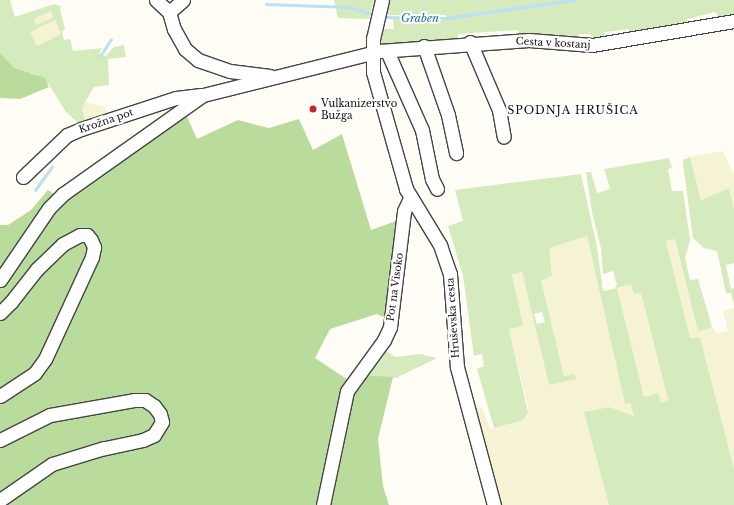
<!DOCTYPE html>
<meta charset="utf-8">
<style>
body{margin:0}
#map{position:relative;width:734px;height:505px;overflow:hidden;background:#fffdf5;font-family:"Libre Baskerville",serif}
div>[style]{position:absolute}
.farmland>*{inset:0;background:#f6f3d4}
.green>*{inset:0;background:#d5ebbd}
.forest>*{inset:0;background:#b9dc9c}
.stream>*{height:3px;margin:-1.5px;padding:0 1.5px;transform-origin:1.5px;border-radius:1.5px;background:#b9e0f7}
.roads{filter:drop-shadow(1px 0 #444) drop-shadow(-1px 0 #444) drop-shadow(0 1px #444) drop-shadow(0 -1px #444)}
.minor>*{height:13px;margin:-6.5px;padding:0 6.5px;transform-origin:6.5px;border-radius:6.5px;background:#fff}
.dots>*{width:11px;height:11px;translate:-50% -50%;box-sizing:border-box;border:2px solid #fff;border-radius:50%}
span{translate:-50% -50%;white-space:nowrap;text-align:center;line-height:1.15;-webkit-text-stroke:4px #fff;paint-order:stroke}
.street-label{font-size:10px;color:#111}
.poi-label{font-size:10px;color:#111}
.left{translate:0 -50%;text-align:left}
.water-label{font-size:11px;color:#1768a6;font-style:italic}
.neighbourhood-label{font-size:11px;color:#111;letter-spacing:1px}
</style>
<div id="map">
<div class="farmland">
<i style="clip-path:polygon(51px 11px,53px 18px,36px 25px,34px 19px)"></i>
<i style="clip-path:polygon(55px 20px,62px 34px,37px 46px,29px 32px)"></i>
<i style="clip-path:polygon(85px 102px,103px 106px,111px 115px,86px 124px,82px 109px)"></i>
<i style="clip-path:polygon(723px 151px,734px 175px,734px 210px,728px 188px,701px 200px,690px 157px)"></i>
<i style="clip-path:polygon(587px 236px,625px 404px,630px 403px,634px 417px,609px 407px,584px 412px,609px 505px,500px 505px,471px 410px,482px 407px,490px 429px,527px 417px,528px 407px,509px 329px,512px 276px,522px 272px,549px 385px,576px 379px,564px 376px,541px 279px,552px 276px,548px 248px)"></i>
<i style="clip-path:polygon(675px 239px,698px 332px,712px 327px,717px 333px,728px 331px,723px 311px,734px 308px,734px 469px,700px 337px,690px 339px,666px 241px)"></i>
<i style="clip-path:polygon(631px 284px,641px 293px,668px 400px,661px 404px,658px 393px,644px 397px,617px 288px)"></i>
</div>
<div class="green">
<i style="clip-path:polygon(evenodd,0 0,10px 0,15px 17px,54px 4px,61px 6px,60px 10px,65px 29px,62px 31px,64px 40px,70px 39px,73px 51px,102px 48px,99px 54px,106px 56px,114px 47px,124px 45px,126px 57px,108px 59px,109px 85px,94px 87px,85px 102px,82px 109px,86px 124px,77px 122px,66px 112px,48px 83px,32px 73px,23px 73px,14px 68px,0 53px,0 0,51px 11px,53px 18px,36px 25px,34px 19px,51px 11px,0 0,55px 20px,61px 34px,37px 46px,30px 32px,55px 20px)"></i>
<i style="clip-path:polygon(334px 0,374px 0,369px 19px,338px 18px)"></i>
<i style="clip-path:polygon(388px 0,734px 0,734px 15px,719px 17px,715px 12px,688px 19px,686px 23px,632px 35px,629px 29px,605px 32px,606px 40px,593px 39px,592px 34px,579px 34px,578px 39px,520px 36px,518px 30px,458px 34px,458px 38px,383px 45px,378px 38px,379px 29px,394px 29px,393px 19px,446px 19px,446px 15px,384px 15px)"></i>
<i style="clip-path:polygon(690px 157px,701px 200px,729px 188px,734px 210px,734px 263px,726px 265px,731px 289px,734px 288px,734px 305px,731px 293px,726px 293px,717px 251px,704px 248px,693px 238px,683px 164px,683px 160px)"></i>
<i style="clip-path:polygon(evenodd,669px 158px,672px 168px,668px 169px,672px 191px,683px 191px,690px 240px,685px 258px,690px 280px,698px 279px,712px 327px,698px 332px,675px 239px,666px 241px,690px 338px,700px 337px,734px 469px,734px 505px,609px 505px,584px 412px,609px 407px,634px 416px,630px 403px,625px 404px,587px 236px,549px 248px,552px 276px,541px 280px,564px 376px,574px 374px,576px 379px,549px 385px,522px 272px,512px 275px,523px 326px,509px 329px,528px 413px,523px 420px,494px 428px,477px 369px,484px 366px,482px 354px,474px 356px,463px 276px,448px 226px,463px 221px,455px 190px,581px 174px,597px 247px,603px 291px,614px 289px,617px 285px,613px 271px,603px 274px,601px 248px,592px 212px,586px 172px,591px 172px,597px 193px,610px 189px,604px 169px,669px 158px,631px 284px,634px 294px,641px 293px,668px 400px,661px 403px,658px 393px,644px 397px,617px 288px,631px 284px,669px 158px,542px 312px,545px 322px,537px 324px,534px 314px,542px 312px)"></i>
<i style="clip-path:polygon(382px 348px,395px 357px,420px 354px,437px 358px,396px 378px,360px 375px)"></i>
</div>
<div class="forest">
<i style="clip-path:polygon(0 53px,14px 68px,45px 78px,49px 87px,20px 99px,0 98px)"></i>
<i style="clip-path:polygon(185px 112px,197px 139px,238px 120px,269px 128px,299px 119px,313px 150px,342px 134px,371px 230px,399px 220px,390px 312px,383px 317px,377px 314px,330px 329px,315px 358px,348px 380px,319px 505px,0 505px,0 277px,56px 202px)"></i>
<i style="clip-path:polygon(48px 190px,54px 194px,0 275px,0 225px,8px 225px,31px 210px)"></i>
<i style="clip-path:polygon(360px 375px,393px 377px,378px 439px,383px 486px,389px 505px,327px 505px,350px 402px)"></i>
</div>
<div class="stream">
<i style="left:266px;top:4px;width:83px;rotate:2.1deg"></i>
<i style="left:349px;top:7px;width:27px;rotate:17deg"></i>
<i style="left:382px;top:17px;width:64px;rotate:0.9deg"></i>
<i style="left:446px;top:18px;width:129px;rotate:-8deg"></i>
<i style="left:100px;top:56px;width:20px;rotate:-57deg"></i>
<i style="left:35px;top:190px;width:29px;rotate:-54deg"></i>
</div>
<div class="roads">
<div class="minor">
<i style="left:156px;top:0;width:18px;rotate:43deg"></i>
<i style="left:183px;top:0;width:18px;rotate:139deg"></i>
<i style="left:169px;top:12px;width:18px;rotate:74deg"></i>
<i style="left:174px;top:29px;width:23px;rotate:61deg"></i>
<i style="left:185px;top:49px;width:17px;rotate:40deg"></i>
<i style="left:198px;top:60px;width:34px;rotate:19deg"></i>
<i style="left:230px;top:71px;width:40px;rotate:7.1deg"></i>
<i style="left:382px;top:0;width:39px;rotate:103deg"></i>
<i style="left:373px;top:38px;width:34px;rotate:90deg"></i>
<i style="left:373px;top:72px;width:122px;rotate:74.2deg"></i>
<i style="left:406px;top:189px;width:66px;rotate:58.7deg"></i>
<i style="left:440px;top:245px;width:31px;rotate:71deg"></i>
<i style="left:450px;top:274px;width:93px;rotate:85.7deg"></i>
<i style="left:457px;top:367px;width:143px;rotate:75deg"></i>
<i style="left:470px;top:42px;width:74px;rotate:66.9deg"></i>
<i style="left:499px;top:110px;width:27px;rotate:80deg"></i>
<i style="left:424px;top:46px;width:73px;rotate:70.8deg"></i>
<i style="left:448px;top:115px;width:39px;rotate:78deg"></i>
<i style="left:387px;top:51px;width:86px;rotate:66.1deg"></i>
<i style="left:422px;top:130px;width:50px;rotate:78.5deg"></i>
<i style="left:432px;top:179px;width:11px;rotate:63deg"></i>
<i style="left:23px;top:177px;width:61px;rotate:-43.7deg"></i>
<i style="left:67px;top:135px;width:15px;rotate:-23deg"></i>
<i style="left:81px;top:129px;width:100px;rotate:-18.1deg"></i>
<i style="left:176px;top:98px;width:25px;rotate:-7deg"></i>
<i style="left:0;top:280px;width:87px;rotate:-55.8deg"></i>
<i style="left:49px;top:208px;width:20px;rotate:-45deg"></i>
<i style="left:63px;top:194px;width:171px;rotate:-35.3deg"></i>
<i style="left:203px;top:95px;width:181px;rotate:-14deg"></i>
<i style="left:379px;top:51px;width:150px;rotate:-4.2deg"></i>
<i style="left:529px;top:40px;width:63px;rotate:4.5deg"></i>
<i style="left:592px;top:45px;width:144px;rotate:-9.6deg"></i>
<i style="left:0;top:313px;width:16px;rotate:-45deg"></i>
<i style="left:11px;top:302px;width:42px;rotate:-51.8deg"></i>
<i style="left:37px;top:269px;width:36px;rotate:-44deg"></i>
<i style="left:63px;top:244px;width:19px;rotate:-28deg"></i>
<i style="left:80px;top:235px;width:7px"></i>
<i style="left:87px;top:235px;width:6px;rotate:51deg"></i>
<i style="left:91px;top:240px;width:8px;rotate:67deg"></i>
<i style="left:94px;top:247px;width:10px;rotate:101deg"></i>
<i style="left:92px;top:257px;width:112px;rotate:114.7deg"></i>
<i style="left:45px;top:359px;width:17px;rotate:126deg"></i>
<i style="left:35px;top:373px;width:42px;rotate:146.7deg"></i>
<i style="left:0;top:440px;width:56px;rotate:-26.6deg"></i>
<i style="left:50px;top:415px;width:85px;rotate:-10.1deg"></i>
<i style="left:134px;top:400px;width:11px"></i>
<i style="left:145px;top:400px;width:11px;rotate:34deg"></i>
<i style="left:154px;top:406px;width:10px;rotate:53deg"></i>
<i style="left:160px;top:414px;width:8px;rotate:76deg"></i>
<i style="left:162px;top:422px;width:15px;rotate:122deg"></i>
<i style="left:154px;top:435px;width:12px;rotate:156deg"></i>
<i style="left:143px;top:440px;width:40px;rotate:168deg"></i>
<i style="left:104px;top:448px;width:54px;rotate:162.9deg"></i>
<i style="left:52px;top:464px;width:63px;rotate:145.3deg"></i>
<i style="left:323px;top:505px;width:116px;rotate:-78.1deg"></i>
<i style="left:347px;top:391px;width:63px;rotate:-54deg"></i>
<i style="left:384px;top:340px;width:14px;rotate:-65deg"></i>
<i style="left:390px;top:327px;width:117px;rotate:-83.1deg"></i>
<i style="left:404px;top:211px;width:14px;rotate:-65deg"></i>
</div>
</div>
<div class="dots">
<i style="left:313px;top:109px;background:#c4262e"></i>
</div>
<div class="street-label">
<span style="left:553px;top:43px;rotate:3deg">Cesta v kostanj</span>
<span style="left:106px;top:121px;rotate:-19deg">Krožna pot</span>
<span style="left:395px;top:287px;rotate:-82deg">Pot na Visoko</span>
<span style="left:453px;top:318px;rotate:-94deg">Hruševska cesta</span>
</div>
<div class="poi-label">
<span class="left" style="left:321px;top:109px">Vulkanizerstvo<br>Bužga</span>
</div>
<div class="water-label">
<span style="left:420px;top:18px">Graben</span>
</div>
<div class="neighbourhood-label">
<span style="left:573px;top:110px">SPODNJA HRUŠICA</span>
</div>
</div>
